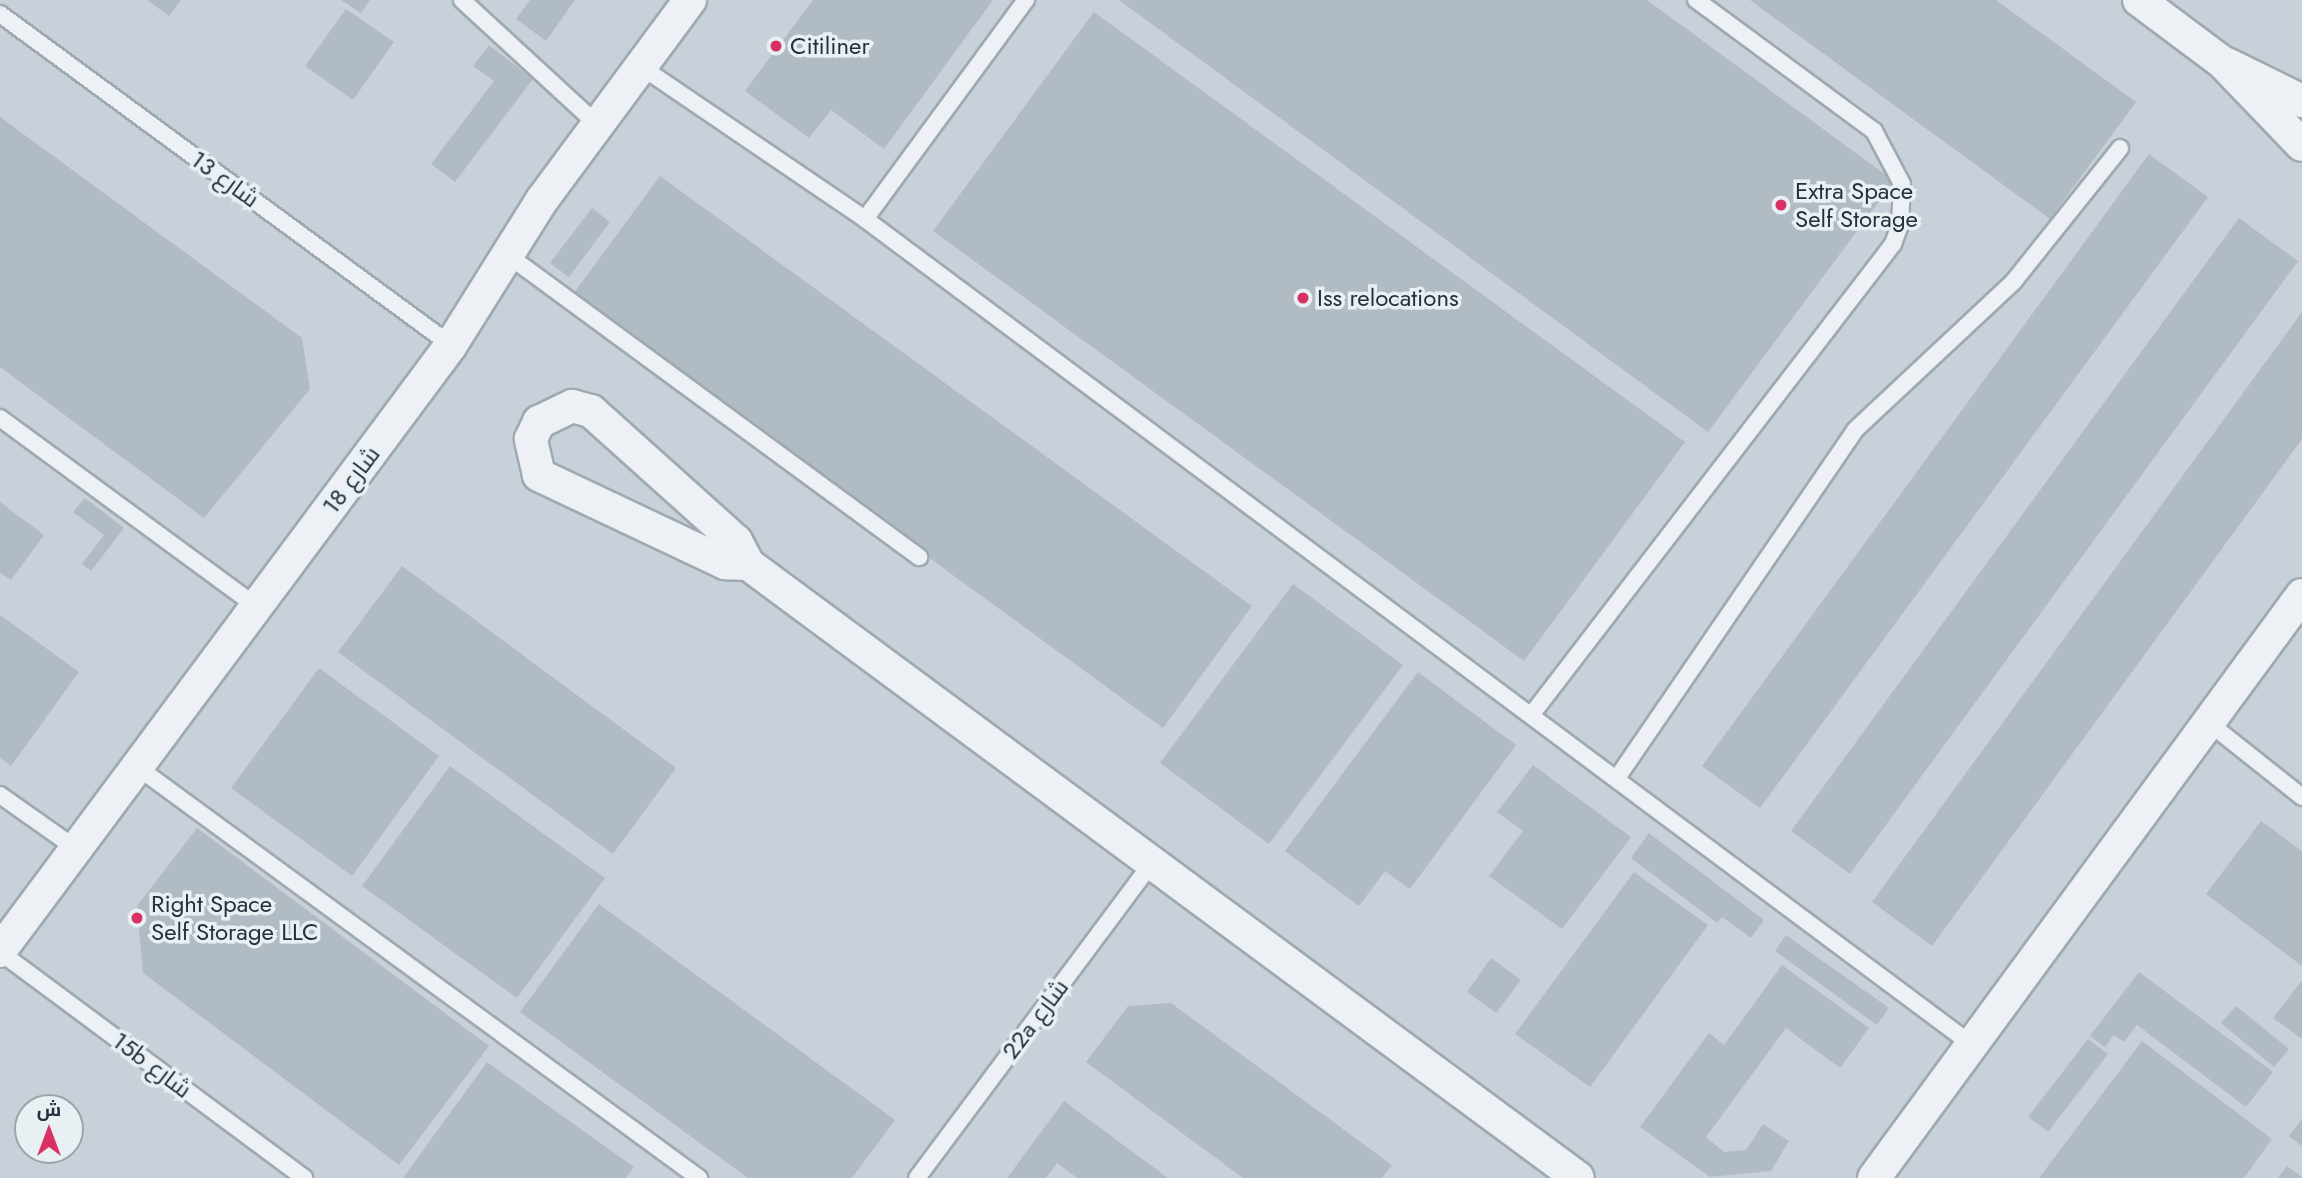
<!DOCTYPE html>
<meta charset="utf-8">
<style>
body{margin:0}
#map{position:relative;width:2302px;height:1178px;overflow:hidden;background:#dae1e7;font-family:Jost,Cairo,sans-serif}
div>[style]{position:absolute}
.built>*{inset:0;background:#c8d1d9}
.building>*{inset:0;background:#b1bbc4}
.roads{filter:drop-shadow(2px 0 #9fa9b1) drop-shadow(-2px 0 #9fa9b1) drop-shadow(0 2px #9fa9b1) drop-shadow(0 -2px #9fa9b1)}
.service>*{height:16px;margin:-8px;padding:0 8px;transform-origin:8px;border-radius:8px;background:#edf1f5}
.minor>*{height:32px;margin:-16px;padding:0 16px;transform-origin:16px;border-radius:16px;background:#edf1f5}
.dots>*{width:19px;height:19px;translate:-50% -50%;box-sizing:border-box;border:4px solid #e9f0f4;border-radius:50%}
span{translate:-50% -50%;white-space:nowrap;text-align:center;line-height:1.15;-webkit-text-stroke:7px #e9f0f4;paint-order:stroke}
.poi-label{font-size:24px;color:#23313e}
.left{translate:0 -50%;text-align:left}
.street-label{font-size:24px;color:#23313e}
.north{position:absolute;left:14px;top:1094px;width:70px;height:70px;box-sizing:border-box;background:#e9f0f4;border:2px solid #9aa4ab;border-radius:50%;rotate:0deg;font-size:19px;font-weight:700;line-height:28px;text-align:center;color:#23313e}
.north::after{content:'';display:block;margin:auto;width:24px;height:32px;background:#da3164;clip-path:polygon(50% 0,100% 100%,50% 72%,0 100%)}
</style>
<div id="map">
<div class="built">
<i style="clip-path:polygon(evenodd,0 0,2302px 0,2302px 1178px,0 1178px,0 0,28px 1108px,70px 1108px,70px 1150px,28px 1150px,28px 1108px)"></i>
</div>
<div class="building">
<i style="clip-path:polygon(147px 0,181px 0,169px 16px)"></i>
<i style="clip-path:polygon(341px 0,370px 0,361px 13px)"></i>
<i style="clip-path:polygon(530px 0,575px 0,546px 41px,516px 19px)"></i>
<i style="clip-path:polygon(813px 0,993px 0,884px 149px,831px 110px,809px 138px,745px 91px)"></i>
<i style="clip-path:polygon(1119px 0,1647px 0,1894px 181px,1708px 432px)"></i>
<i style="clip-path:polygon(1750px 0,1996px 0,2136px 102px,2050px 219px)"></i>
<i style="clip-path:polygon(346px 9px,394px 42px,353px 100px,305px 66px)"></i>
<i style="clip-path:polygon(1094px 12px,1685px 442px,1524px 661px,933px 231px)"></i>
<i style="clip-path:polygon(489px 45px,533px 79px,455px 182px,431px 164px,494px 81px,473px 66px)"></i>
<i style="clip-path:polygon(0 117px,302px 338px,310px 389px,204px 518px,0 367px)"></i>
<i style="clip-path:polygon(2149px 154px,2208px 197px,1760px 808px,1702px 766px)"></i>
<i style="clip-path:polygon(660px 176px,1252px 606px,1163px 728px,571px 297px)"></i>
<i style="clip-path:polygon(592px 208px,610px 222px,569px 277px,550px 263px)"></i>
<i style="clip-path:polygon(2239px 218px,2298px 261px,1850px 874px,1791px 831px)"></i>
<i style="clip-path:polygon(2302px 312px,2302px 439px,1932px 946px,1872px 902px)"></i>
<i style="clip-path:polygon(85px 498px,124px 528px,91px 571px,82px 564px,104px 535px,73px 512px)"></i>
<i style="clip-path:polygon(0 502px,44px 535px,11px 580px,0 573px)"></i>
<i style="clip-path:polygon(402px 566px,676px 768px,613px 854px,338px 652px)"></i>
<i style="clip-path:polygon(1293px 584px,1403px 665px,1269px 844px,1160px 763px)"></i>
<i style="clip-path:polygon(0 615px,79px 672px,11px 766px,0 758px)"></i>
<i style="clip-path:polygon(319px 668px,439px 756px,352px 876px,231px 788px)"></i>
<i style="clip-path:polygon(1418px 672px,1516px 745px,1410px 889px,1385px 871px,1359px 906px,1285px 851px)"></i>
<i style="clip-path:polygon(1533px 765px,1631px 837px,1562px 929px,1489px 876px,1523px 831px,1497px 812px)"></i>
<i style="clip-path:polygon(450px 766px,605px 878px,517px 998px,362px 886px)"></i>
<i style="clip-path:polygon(2261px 821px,2302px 851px,2302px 966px,2206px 894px)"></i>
<i style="clip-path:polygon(197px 828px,489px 1046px,399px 1165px,143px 973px,137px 906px)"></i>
<i style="clip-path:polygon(1649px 833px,1764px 920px,1751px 938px,1722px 917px,1717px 923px,1631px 858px)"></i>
<i style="clip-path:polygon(1634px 872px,1708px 925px,1590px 1087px,1515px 1034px)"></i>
<i style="clip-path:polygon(599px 904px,895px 1120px,852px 1178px,748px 1178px,520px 1012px)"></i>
<i style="clip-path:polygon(1786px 935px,1889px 1008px,1877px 1025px,1775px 951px)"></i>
<i style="clip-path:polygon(1491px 958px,1521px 980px,1496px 1013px,1467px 992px)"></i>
<i style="clip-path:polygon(1782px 965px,1869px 1028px,1840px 1068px,1786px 1028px,1706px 1137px,1724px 1152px,1746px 1150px,1763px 1124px,1789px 1141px,1771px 1171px,1710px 1177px,1640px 1127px,1709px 1033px,1724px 1045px)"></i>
<i style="clip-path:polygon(2139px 972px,2273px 1072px,2246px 1107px,2137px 1025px,2124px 1042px,2114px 1035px,2105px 1047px,2090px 1036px)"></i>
<i style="clip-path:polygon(2302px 980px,2302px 1039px,2273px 1018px)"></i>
<i style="clip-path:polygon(1171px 1003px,1392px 1165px,1382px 1178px,1243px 1178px,1086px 1062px,1128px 1006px)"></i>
<i style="clip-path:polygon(2236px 1006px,2289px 1049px,2274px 1067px,2221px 1023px)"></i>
<i style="clip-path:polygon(2088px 1039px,2108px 1054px,2048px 1132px,2028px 1117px)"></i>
<i style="clip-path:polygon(2142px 1041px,2272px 1139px,2244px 1178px,2039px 1178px)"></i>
<i style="clip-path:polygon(487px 1062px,634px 1167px,626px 1178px,403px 1178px)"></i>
<i style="clip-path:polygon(1064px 1101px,1168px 1178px,1077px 1178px,1057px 1163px,1046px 1178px,1007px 1178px)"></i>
<i style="clip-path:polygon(2302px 1119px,2302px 1146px,2289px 1136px)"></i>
<i style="clip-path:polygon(2287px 1166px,2302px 1177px,2302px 1178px,2278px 1178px)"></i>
</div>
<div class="roads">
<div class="service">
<i style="left:462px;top:0;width:183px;rotate:42.6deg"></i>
<i style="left:0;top:14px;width:559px;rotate:36.28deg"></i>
<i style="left:640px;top:66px;width:272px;rotate:34.2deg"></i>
<i style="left:865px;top:219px;width:1380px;rotate:36.72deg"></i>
<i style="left:865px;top:219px;width:272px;rotate:-53.7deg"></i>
<i style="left:509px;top:256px;width:509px;rotate:36.28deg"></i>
<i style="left:0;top:418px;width:318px;rotate:36.3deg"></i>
<i style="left:1532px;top:714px;width:593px;rotate:-52.47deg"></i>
<i style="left:1893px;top:244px;width:20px;rotate:-70deg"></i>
<i style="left:1900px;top:225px;width:41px;rotate:-87.2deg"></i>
<i style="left:1902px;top:184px;width:60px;rotate:-117.8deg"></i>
<i style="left:1874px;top:131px;width:221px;rotate:-143.6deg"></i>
<i style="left:2209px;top:723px;width:119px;rotate:38.5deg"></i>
<i style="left:136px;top:766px;width:698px;rotate:36.2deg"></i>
<i style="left:1617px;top:778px;width:422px;rotate:-55.6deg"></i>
<i style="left:1855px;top:430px;width:218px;rotate:-43.1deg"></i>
<i style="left:2014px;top:281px;width:170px;rotate:-51.4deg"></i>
<i style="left:0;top:795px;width:92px;rotate:35.2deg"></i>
<i style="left:0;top:952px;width:379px;rotate:36.6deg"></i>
<i style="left:917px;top:1178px;width:395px;rotate:-53.3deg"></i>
</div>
<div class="minor">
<i style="left:2139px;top:0;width:104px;rotate:36.8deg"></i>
<i style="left:2222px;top:62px;width:115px;rotate:46.1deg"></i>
<i style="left:2227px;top:64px;width:84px;rotate:26.3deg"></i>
<i style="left:572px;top:406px;width:20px;rotate:15deg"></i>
<i style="left:591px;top:411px;width:195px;rotate:41.9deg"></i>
<i style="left:736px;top:541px;width:26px;rotate:62deg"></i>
<i style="left:748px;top:564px;width:23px;rotate:-178deg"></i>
<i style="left:725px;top:563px;width:206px;rotate:-154.7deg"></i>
<i style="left:539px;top:475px;width:37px;rotate:-103deg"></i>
<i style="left:531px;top:439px;width:19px;rotate:-65deg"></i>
<i style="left:539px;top:422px;width:37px;rotate:-26deg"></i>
<i style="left:748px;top:564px;width:1032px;rotate:36.49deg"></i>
<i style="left:0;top:951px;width:755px;rotate:-53.34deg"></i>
<i style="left:451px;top:345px;width:171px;rotate:-57.9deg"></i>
<i style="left:542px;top:200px;width:249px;rotate:-53.5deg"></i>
<i style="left:1874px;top:1178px;width:723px;rotate:-53.72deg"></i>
</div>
</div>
<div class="dots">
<i style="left:776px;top:46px;background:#da3164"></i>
<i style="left:1781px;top:205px;background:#da3164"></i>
<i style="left:1303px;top:298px;background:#da3164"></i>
<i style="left:137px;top:918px;background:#da3164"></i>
</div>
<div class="poi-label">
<span class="left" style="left:790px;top:46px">Citiliner</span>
<span class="left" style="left:1795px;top:205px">Extra Space<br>Self Storage</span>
<span class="left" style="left:1317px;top:298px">Iss relocations</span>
<span class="left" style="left:151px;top:918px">Right Space<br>Self Storage LLC</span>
</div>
<div class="street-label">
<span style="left:225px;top:179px;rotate:36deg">شارع 13</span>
<span style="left:351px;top:480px;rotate:-53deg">شارع 18</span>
<span style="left:1035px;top:1019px;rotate:-53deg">22a شارع</span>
<span style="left:152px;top:1065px;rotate:37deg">15b شارع</span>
</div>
<div class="north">ش</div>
</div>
